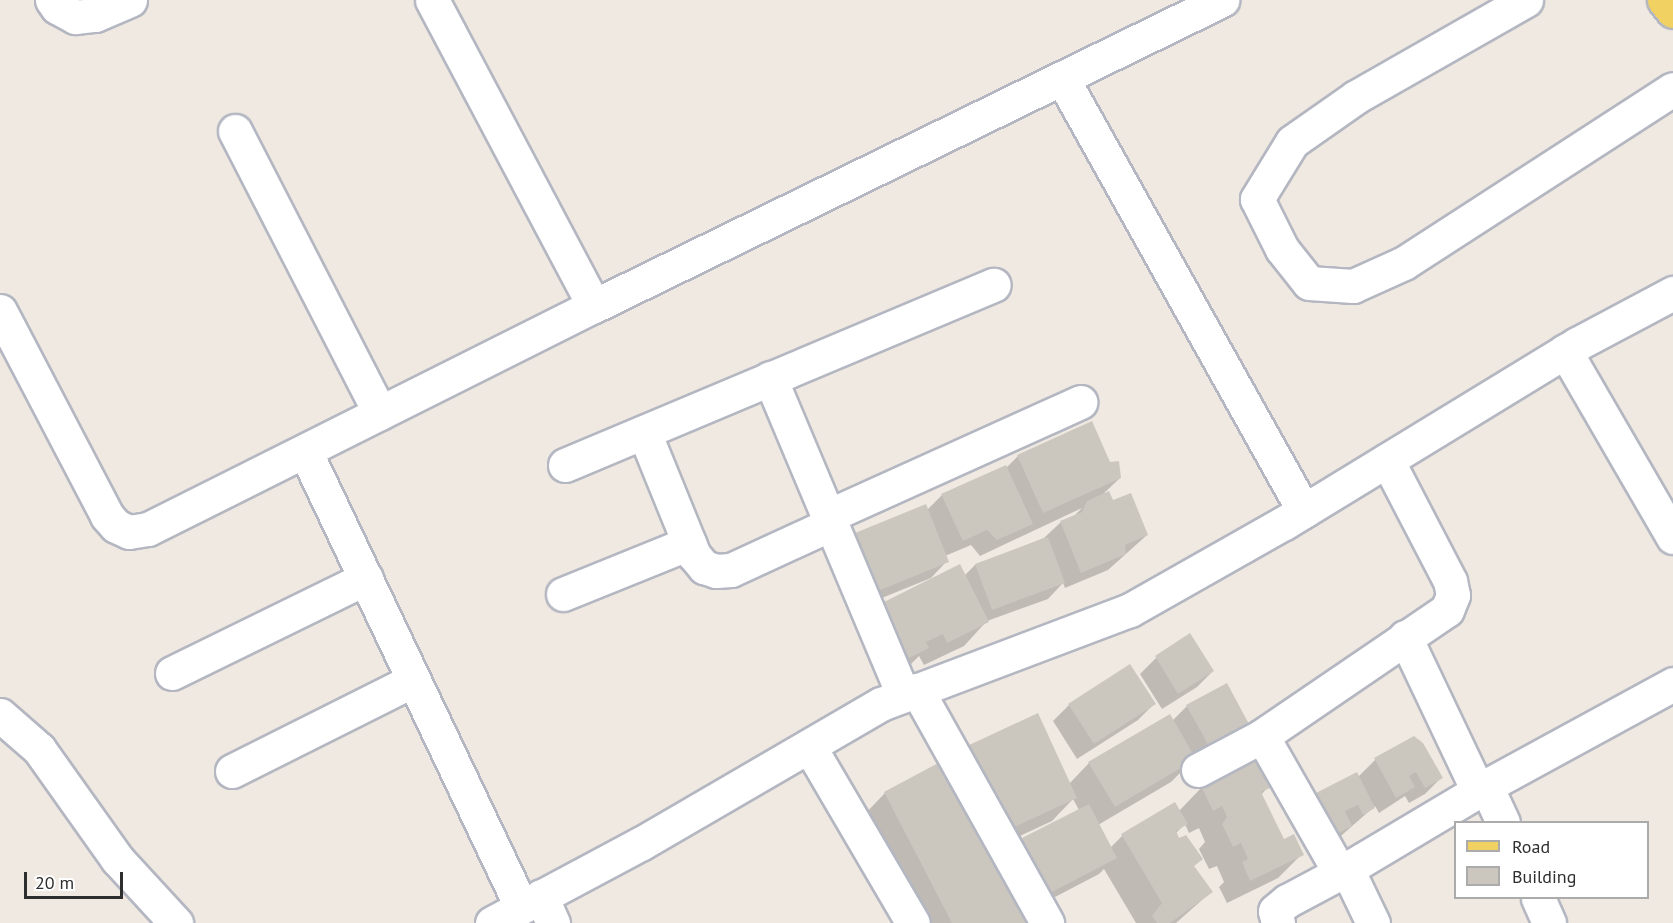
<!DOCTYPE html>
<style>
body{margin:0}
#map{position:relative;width:1673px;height:923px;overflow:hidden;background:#efe9e1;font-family:"PT Sans",sans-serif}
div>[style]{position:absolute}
.shadow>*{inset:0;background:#0003}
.building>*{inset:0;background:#cbc7bf}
.roads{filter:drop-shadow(2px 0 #b4b7c1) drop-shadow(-2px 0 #b4b7c1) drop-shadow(0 2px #b4b7c1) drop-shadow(0 -2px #b4b7c1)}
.minor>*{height:33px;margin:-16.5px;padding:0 16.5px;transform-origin:16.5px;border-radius:16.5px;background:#fff}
.major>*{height:33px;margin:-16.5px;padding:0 16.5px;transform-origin:16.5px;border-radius:16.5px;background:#f2d163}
span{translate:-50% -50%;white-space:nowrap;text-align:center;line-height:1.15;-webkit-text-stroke:4.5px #fff;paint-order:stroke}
.legend{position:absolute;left:1454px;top:821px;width:195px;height:78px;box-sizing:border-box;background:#fff;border:2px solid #ababab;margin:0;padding:8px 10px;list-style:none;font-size:18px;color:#2e2e2e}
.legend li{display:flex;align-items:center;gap:12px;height:30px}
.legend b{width:30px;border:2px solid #ababab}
.scale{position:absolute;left:24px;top:872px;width:99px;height:27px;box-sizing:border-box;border:3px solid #2e2e2e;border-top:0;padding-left:8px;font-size:18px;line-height:21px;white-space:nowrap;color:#2e2e2e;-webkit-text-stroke:4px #fff;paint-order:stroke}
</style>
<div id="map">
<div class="shadow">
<i style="clip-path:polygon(1018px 456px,1109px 463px,1120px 478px,1101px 496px,1112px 502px,1147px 535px,1108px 570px,1065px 588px,1063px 583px,1048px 599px,987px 621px,964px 646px,924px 665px,919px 656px,904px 671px,883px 604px,964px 576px,975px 565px,1044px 538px,1061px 522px,1072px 518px,1082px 508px,980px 556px,971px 545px,945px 556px,947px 561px,931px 578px,862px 606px,839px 550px,855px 534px,925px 506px,927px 510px,942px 495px,1006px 468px)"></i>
<i style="clip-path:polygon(1190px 635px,1213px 671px,1197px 687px,1162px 709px,1140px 674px,1156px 658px)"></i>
<i style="clip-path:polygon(1226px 685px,1248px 726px,1192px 761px,1171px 782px,1098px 825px,1110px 848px,1122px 836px,1179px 811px,1202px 787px,1268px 787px,1261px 795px,1283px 841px,1302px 854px,1278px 878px,1227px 903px,1219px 887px,1224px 882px,1217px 866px,1209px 869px,1199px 849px,1205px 842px,1199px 828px,1189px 833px,1185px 824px,1175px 834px,1201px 859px,1193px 867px,1211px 892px,1176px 923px,1136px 923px,1104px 869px,1099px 874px,1034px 908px,1007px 855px,1023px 839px,1079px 810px,1073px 799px,1052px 821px,990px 850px,1009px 894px,1026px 923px,917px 923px,862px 817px,885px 793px,1069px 784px,1089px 763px,1172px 721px,1187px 706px)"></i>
<i style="clip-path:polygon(1154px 704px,1138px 720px,1077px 759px,1053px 721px,1069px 705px)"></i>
<i style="clip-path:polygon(1414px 737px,1441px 778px,1425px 794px,1409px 803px,1405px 796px,1379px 813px,1375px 806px,1334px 842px,1301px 811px,1317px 794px,1358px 777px,1375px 760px)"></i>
</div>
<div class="building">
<i style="clip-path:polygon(1092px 421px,1110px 462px,1119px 461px,1121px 478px,1043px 513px,1017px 455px)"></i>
<i style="clip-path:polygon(1006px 465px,1033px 524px,997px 540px,987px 530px,963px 541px,941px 494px)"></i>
<i style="clip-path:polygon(1109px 491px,1113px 500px,1131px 493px,1148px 535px,1125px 545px,1126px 554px,1081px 573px,1060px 521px,1082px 512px,1087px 501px)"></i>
<i style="clip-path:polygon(926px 504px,949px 562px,878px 591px,855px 533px)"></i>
<i style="clip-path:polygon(1048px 537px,1065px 583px,992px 610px,975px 564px)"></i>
<i style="clip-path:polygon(960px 564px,989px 622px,947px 643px,943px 634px,926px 642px,929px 648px,909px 658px,882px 603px)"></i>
<i style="clip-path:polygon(1190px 633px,1214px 671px,1178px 694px,1155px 656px)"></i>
<i style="clip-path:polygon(1130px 664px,1156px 704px,1094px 744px,1068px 704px)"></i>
<i style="clip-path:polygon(1227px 683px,1250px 726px,1210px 748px,1186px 705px)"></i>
<i style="clip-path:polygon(1038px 713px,1077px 798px,1006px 831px,967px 746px)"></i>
<i style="clip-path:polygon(1170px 714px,1196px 759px,1115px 807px,1088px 762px)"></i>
<i style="clip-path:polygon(1414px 736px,1423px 743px,1443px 778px,1425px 788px,1416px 772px,1409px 776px,1415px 787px,1396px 798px,1374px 758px)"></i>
<i style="clip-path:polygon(1256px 759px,1270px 788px,1261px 792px,1284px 839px,1294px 834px,1304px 855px,1250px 881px,1242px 862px,1248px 859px,1241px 843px,1233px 847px,1222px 824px,1227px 817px,1222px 806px,1213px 811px,1201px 786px)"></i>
<i style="clip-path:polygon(942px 761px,986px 834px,1010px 893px,1028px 923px,952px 923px,884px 792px)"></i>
<i style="clip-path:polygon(1357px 772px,1375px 808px,1363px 815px,1358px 805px,1345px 811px,1352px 826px,1337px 834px,1316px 793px)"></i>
<i style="clip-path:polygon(1175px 802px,1188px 824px,1176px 831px,1179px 838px,1186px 835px,1203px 859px,1194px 866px,1213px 892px,1170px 923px,1157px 923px,1152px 916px,1162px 903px,1121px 834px)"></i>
<i style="clip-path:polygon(1089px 804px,1117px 858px,1050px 893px,1022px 838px)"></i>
</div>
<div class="roads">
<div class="minor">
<i style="left:52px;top:0;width:9px;rotate:54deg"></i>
<i style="left:57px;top:7px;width:21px;rotate:29deg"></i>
<i style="left:75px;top:17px;width:20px;rotate:-6deg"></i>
<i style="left:95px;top:15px;width:38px;rotate:-23deg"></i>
<i style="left:432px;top:0;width:346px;rotate:62.1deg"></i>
<i style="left:1526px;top:0;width:196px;rotate:150.3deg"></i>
<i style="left:1356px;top:97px;width:78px;rotate:144.9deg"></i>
<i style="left:1292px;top:142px;width:67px;rotate:121.6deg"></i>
<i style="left:1257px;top:199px;width:56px;rotate:63.4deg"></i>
<i style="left:1282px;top:249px;width:43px;rotate:51.5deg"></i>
<i style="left:1309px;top:283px;width:44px;rotate:3.9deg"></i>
<i style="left:1353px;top:286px;width:56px;rotate:-24.3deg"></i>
<i style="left:1404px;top:263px;width:320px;rotate:-32.9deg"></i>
<i style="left:1062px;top:78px;width:496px;rotate:60.8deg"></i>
<i style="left:235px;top:131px;width:317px;rotate:62.8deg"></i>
<i style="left:0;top:311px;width:231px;rotate:62.4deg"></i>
<i style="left:107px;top:516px;width:13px;rotate:48deg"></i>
<i style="left:116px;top:526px;width:14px;rotate:25deg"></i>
<i style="left:129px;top:532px;width:19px;rotate:-9deg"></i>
<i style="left:148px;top:529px;width:499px;rotate:-26.6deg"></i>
<i style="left:594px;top:306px;width:699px;rotate:-25.98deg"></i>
<i style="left:1565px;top:351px;width:215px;rotate:59.9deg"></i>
<i style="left:770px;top:378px;width:344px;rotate:67.2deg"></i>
<i style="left:644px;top:432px;width:133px;rotate:67.9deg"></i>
<i style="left:694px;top:555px;width:16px;rotate:50deg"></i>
<i style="left:704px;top:567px;width:13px;rotate:18deg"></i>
<i style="left:716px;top:571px;width:15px;rotate:-4deg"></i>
<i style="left:731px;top:570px;width:110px;rotate:-24.7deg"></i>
<i style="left:305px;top:451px;width:504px;rotate:64.61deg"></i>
<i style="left:565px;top:465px;width:465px;rotate:-22.8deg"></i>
<i style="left:828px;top:516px;width:277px;rotate:-24.3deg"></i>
<i style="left:563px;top:594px;width:136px;rotate:-22deg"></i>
<i style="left:1405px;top:637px;width:170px;rotate:64.6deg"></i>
<i style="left:172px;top:673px;width:216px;rotate:-26.1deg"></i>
<i style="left:917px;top:690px;width:267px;rotate:60.8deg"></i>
<i style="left:0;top:715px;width:52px;rotate:41.1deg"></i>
<i style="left:39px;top:749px;width:136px;rotate:54.6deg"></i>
<i style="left:118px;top:860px;width:86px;rotate:47.4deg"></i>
<i style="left:1262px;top:736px;width:158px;rotate:60.3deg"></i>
<i style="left:809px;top:746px;width:205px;rotate:59.6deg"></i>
<i style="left:1198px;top:770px;width:72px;rotate:-28deg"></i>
<i style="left:1262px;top:736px;width:224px;rotate:-34.3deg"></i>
<i style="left:1447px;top:610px;width:16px;rotate:-68deg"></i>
<i style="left:1453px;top:595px;width:14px;rotate:-102deg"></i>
<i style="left:1450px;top:581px;width:136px;rotate:-117.5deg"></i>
<i style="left:232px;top:771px;width:203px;rotate:-26.6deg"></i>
<i style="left:1486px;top:786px;width:40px;rotate:65deg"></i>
<i style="left:1347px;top:869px;width:60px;rotate:64.3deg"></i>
<i style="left:541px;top:896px;width:30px;rotate:66deg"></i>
<i style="left:1538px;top:898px;width:27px;rotate:66deg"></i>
<i style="left:492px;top:923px;width:170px;rotate:-28.1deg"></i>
<i style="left:642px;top:843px;width:276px;rotate:-30.2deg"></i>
<i style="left:881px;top:704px;width:266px;rotate:-20.7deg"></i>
<i style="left:1130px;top:610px;width:177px;rotate:-29.5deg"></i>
<i style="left:1284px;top:523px;width:343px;rotate:-31.4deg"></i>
<i style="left:1577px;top:344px;width:109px;rotate:-28deg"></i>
<i style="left:1278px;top:923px;width:12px;rotate:-104deg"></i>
<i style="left:1275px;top:911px;width:16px;rotate:-40deg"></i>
<i style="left:1287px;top:901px;width:68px;rotate:-28.1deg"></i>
<i style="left:1347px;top:869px;width:162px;rotate:-30.8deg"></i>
<i style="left:1486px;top:786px;width:213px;rotate:-28.6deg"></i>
</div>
<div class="major">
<i style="left:1664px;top:0;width:14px;rotate:51deg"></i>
</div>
</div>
<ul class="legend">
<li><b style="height:8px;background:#f2d163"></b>Road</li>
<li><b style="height:16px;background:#cbc7bf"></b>Building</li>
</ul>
<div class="scale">20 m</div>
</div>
